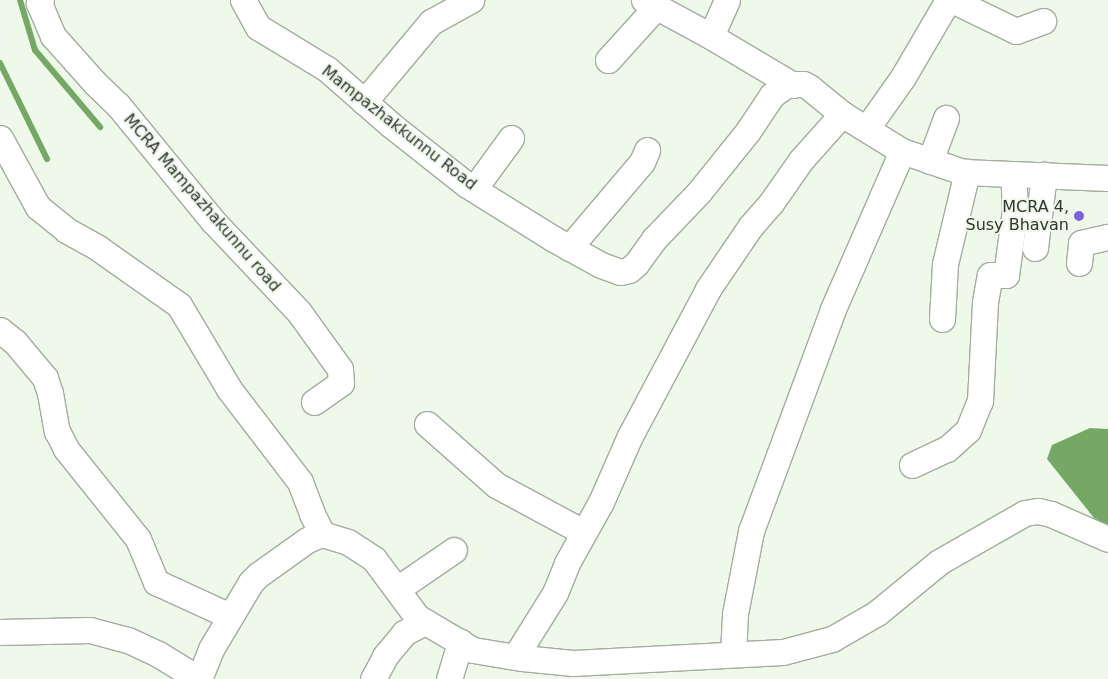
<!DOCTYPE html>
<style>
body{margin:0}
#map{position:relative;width:1108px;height:679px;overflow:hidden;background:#eef9ea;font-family:"DejaVu Sans",sans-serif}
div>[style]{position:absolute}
.water>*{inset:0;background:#75a865}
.stream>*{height:6px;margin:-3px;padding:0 3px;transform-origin:3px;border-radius:3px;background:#75a865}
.roads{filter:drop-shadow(1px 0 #a2ad9f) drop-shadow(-1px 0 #a2ad9f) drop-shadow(0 1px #a2ad9f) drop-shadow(0 -1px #a2ad9f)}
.minor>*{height:25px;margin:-12.5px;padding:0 12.5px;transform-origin:12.5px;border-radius:12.5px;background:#fff}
.dots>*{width:14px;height:14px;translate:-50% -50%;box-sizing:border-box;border:2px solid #eef9ea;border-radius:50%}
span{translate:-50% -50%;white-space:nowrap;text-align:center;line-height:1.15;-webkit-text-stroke:4px #eef9ea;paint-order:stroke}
.street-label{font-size:16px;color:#323631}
.poi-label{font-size:16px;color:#323631}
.right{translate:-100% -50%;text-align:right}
</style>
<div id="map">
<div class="water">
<i style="clip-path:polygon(1090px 428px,1108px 429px,1108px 530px,1106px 533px,1047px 459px,1052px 445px)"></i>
</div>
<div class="stream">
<i style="left:20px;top:0;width:52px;rotate:73.3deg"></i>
<i style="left:35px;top:50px;width:101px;rotate:49.8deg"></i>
<i style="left:0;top:63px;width:107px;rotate:63.9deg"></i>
</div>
<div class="roads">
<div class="minor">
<i style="left:41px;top:0;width:4px;rotate:124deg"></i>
<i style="left:39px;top:3px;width:36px;rotate:67deg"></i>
<i style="left:53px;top:36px;width:63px;rotate:48.2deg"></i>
<i style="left:95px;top:83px;width:32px;rotate:44deg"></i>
<i style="left:118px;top:105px;width:150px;rotate:50.7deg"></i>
<i style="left:213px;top:221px;width:125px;rotate:46.6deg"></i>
<i style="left:299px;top:312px;width:70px;rotate:54.3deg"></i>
<i style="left:340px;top:369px;width:14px;rotate:86deg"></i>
<i style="left:341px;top:383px;width:33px;rotate:145deg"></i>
<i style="left:243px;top:0;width:31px;rotate:61deg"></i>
<i style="left:258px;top:27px;width:81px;rotate:31.3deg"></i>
<i style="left:327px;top:69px;width:85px;rotate:41.2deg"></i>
<i style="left:391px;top:125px;width:97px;rotate:38.3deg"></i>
<i style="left:467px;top:185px;width:100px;rotate:31.9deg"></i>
<i style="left:552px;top:238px;width:56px;rotate:28.9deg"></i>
<i style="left:601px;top:265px;width:20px;rotate:20deg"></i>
<i style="left:620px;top:272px;width:9px;rotate:-13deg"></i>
<i style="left:629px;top:270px;width:9px;rotate:-41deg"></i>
<i style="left:636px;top:264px;width:31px;rotate:-54deg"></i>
<i style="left:654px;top:239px;width:65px;rotate:-46.2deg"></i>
<i style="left:699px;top:192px;width:78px;rotate:-51.2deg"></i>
<i style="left:748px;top:131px;width:43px;rotate:-56.3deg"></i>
<i style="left:772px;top:95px;width:19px;rotate:-35deg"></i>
<i style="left:788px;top:84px;width:15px"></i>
<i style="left:803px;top:84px;width:7px;rotate:27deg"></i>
<i style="left:809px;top:87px;width:43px;rotate:39.3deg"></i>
<i style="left:842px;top:114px;width:70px;rotate:31.7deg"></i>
<i style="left:902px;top:151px;width:65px;rotate:19deg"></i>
<i style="left:963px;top:172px;width:145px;rotate:2.4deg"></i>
<i style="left:644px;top:0;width:72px;rotate:28.4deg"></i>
<i style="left:707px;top:34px;width:100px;rotate:30.7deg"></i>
<i style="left:952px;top:0;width:71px;rotate:25.8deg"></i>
<i style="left:1016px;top:31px;width:29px;rotate:-20deg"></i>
<i style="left:711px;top:36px;width:39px;rotate:-66deg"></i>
<i style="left:608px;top:60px;width:72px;rotate:-47.8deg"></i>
<i style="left:364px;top:102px;width:104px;rotate:-50.1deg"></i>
<i style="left:431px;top:22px;width:46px;rotate:-28.8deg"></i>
<i style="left:867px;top:128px;width:62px;rotate:-54.8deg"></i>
<i style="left:903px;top:77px;width:89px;rotate:-59.7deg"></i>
<i style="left:0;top:138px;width:79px;rotate:61.2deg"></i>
<i style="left:38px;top:207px;width:36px;rotate:39deg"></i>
<i style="left:66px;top:230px;width:37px;rotate:29deg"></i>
<i style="left:98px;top:248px;width:99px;rotate:35.1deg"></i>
<i style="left:179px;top:305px;width:98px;rotate:59.2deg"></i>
<i style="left:229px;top:389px;width:117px;rotate:52.6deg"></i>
<i style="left:300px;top:482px;width:34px;rotate:69deg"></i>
<i style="left:312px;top:514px;width:22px;rotate:63deg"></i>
<i style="left:930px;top:161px;width:46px;rotate:-69.6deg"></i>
<i style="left:474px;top:189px;width:63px;rotate:-54deg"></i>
<i style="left:569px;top:248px;width:113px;rotate:-49.7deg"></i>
<i style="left:642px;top:162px;width:13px;rotate:-67deg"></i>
<i style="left:1035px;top:248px;width:74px;rotate:-83deg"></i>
<i style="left:1079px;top:263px;width:20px;rotate:-84deg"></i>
<i style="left:1081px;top:243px;width:28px;rotate:-13deg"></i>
<i style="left:942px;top:319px;width:55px;rotate:-86.9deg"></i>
<i style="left:945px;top:264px;width:95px;rotate:-76.6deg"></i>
<i style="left:0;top:330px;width:19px;rotate:39deg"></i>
<i style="left:15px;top:342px;width:47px;rotate:50.2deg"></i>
<i style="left:45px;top:378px;width:16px;rotate:72deg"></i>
<i style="left:50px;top:393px;width:39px;rotate:80deg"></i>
<i style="left:57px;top:431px;width:20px;rotate:63deg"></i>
<i style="left:66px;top:449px;width:115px;rotate:51.3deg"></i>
<i style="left:138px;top:539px;width:47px;rotate:67.3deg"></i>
<i style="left:156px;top:582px;width:81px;rotate:24.7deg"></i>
<i style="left:427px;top:424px;width:92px;rotate:41.5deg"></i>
<i style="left:496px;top:485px;width:99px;rotate:28.4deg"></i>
<i style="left:912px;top:465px;width:38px;rotate:-25deg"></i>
<i style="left:947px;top:449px;width:28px;rotate:-42deg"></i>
<i style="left:968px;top:430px;width:31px;rotate:-68deg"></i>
<i style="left:980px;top:401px;width:99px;rotate:-87.1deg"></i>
<i style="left:985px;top:302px;width:27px;rotate:-80deg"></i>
<i style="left:990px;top:275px;width:16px"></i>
<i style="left:1006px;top:275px;width:67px;rotate:-82.2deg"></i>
<i style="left:1015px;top:209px;width:35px;rotate:-93deg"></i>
<i style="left:397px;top:589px;width:69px;rotate:-34.4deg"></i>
<i style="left:0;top:632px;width:90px;rotate:-1.3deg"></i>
<i style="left:90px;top:630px;width:39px;rotate:15deg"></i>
<i style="left:128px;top:640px;width:33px;rotate:25deg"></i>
<i style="left:158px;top:654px;width:48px;rotate:31.4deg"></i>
<i style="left:199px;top:679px;width:32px;rotate:-68deg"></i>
<i style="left:211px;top:649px;width:78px;rotate:-59.2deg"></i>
<i style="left:251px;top:582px;width:10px;rotate:-45deg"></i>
<i style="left:258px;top:575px;width:60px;rotate:-35.5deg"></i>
<i style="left:307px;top:540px;width:16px;rotate:-22deg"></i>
<i style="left:322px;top:534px;width:27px;rotate:17deg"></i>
<i style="left:348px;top:542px;width:31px;rotate:33deg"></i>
<i style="left:374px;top:559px;width:72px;rotate:53.4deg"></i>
<i style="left:417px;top:617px;width:65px;rotate:30.5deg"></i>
<i style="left:473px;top:650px;width:50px;rotate:9.3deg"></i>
<i style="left:522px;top:658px;width:51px;rotate:5.6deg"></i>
<i style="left:573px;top:663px;width:210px;rotate:-3deg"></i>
<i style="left:783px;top:652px;width:51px;rotate:-14.9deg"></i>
<i style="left:832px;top:639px;width:52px;rotate:-30deg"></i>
<i style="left:877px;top:613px;width:80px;rotate:-39.4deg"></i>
<i style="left:939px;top:562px;width:99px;rotate:-29.7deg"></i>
<i style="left:1025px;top:513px;width:13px;rotate:-9deg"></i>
<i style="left:1038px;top:511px;width:13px;rotate:13deg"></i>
<i style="left:1051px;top:514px;width:62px;rotate:23.7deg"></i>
<i style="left:733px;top:654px;width:40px;rotate:-87.1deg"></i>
<i style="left:735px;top:614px;width:85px;rotate:-79.1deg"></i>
<i style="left:751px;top:531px;width:237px;rotate:-69.7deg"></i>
<i style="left:833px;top:309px;width:172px;rotate:-66.4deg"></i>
<i style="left:515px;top:657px;width:75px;rotate:-58deg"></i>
<i style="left:555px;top:593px;width:32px;rotate:-68deg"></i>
<i style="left:567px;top:563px;width:70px;rotate:-60.9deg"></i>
<i style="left:601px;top:502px;width:72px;rotate:-66.3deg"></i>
<i style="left:630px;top:436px;width:166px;rotate:-62deg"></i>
<i style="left:708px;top:289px;width:75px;rotate:-55.9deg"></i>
<i style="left:750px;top:227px;width:32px;rotate:-49deg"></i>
<i style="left:771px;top:203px;width:52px;rotate:-55.1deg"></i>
<i style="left:801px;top:160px;width:62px;rotate:-48.3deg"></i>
<i style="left:373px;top:679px;width:26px;rotate:-62deg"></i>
<i style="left:385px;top:656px;width:30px;rotate:-50deg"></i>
<i style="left:404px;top:633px;width:24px;rotate:-28deg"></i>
<i style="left:449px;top:679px;width:39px;rotate:-73deg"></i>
</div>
</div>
<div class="dots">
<i style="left:1079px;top:216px;background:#7b63de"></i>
</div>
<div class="street-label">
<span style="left:399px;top:128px;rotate:38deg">Mampazhakkunnu Road</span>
<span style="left:202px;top:203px;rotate:49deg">MCRA Mampazhakunnu road</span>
</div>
<div class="poi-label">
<span class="right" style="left:1069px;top:216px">MCRA 4,<br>Susy Bhavan</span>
</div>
</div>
